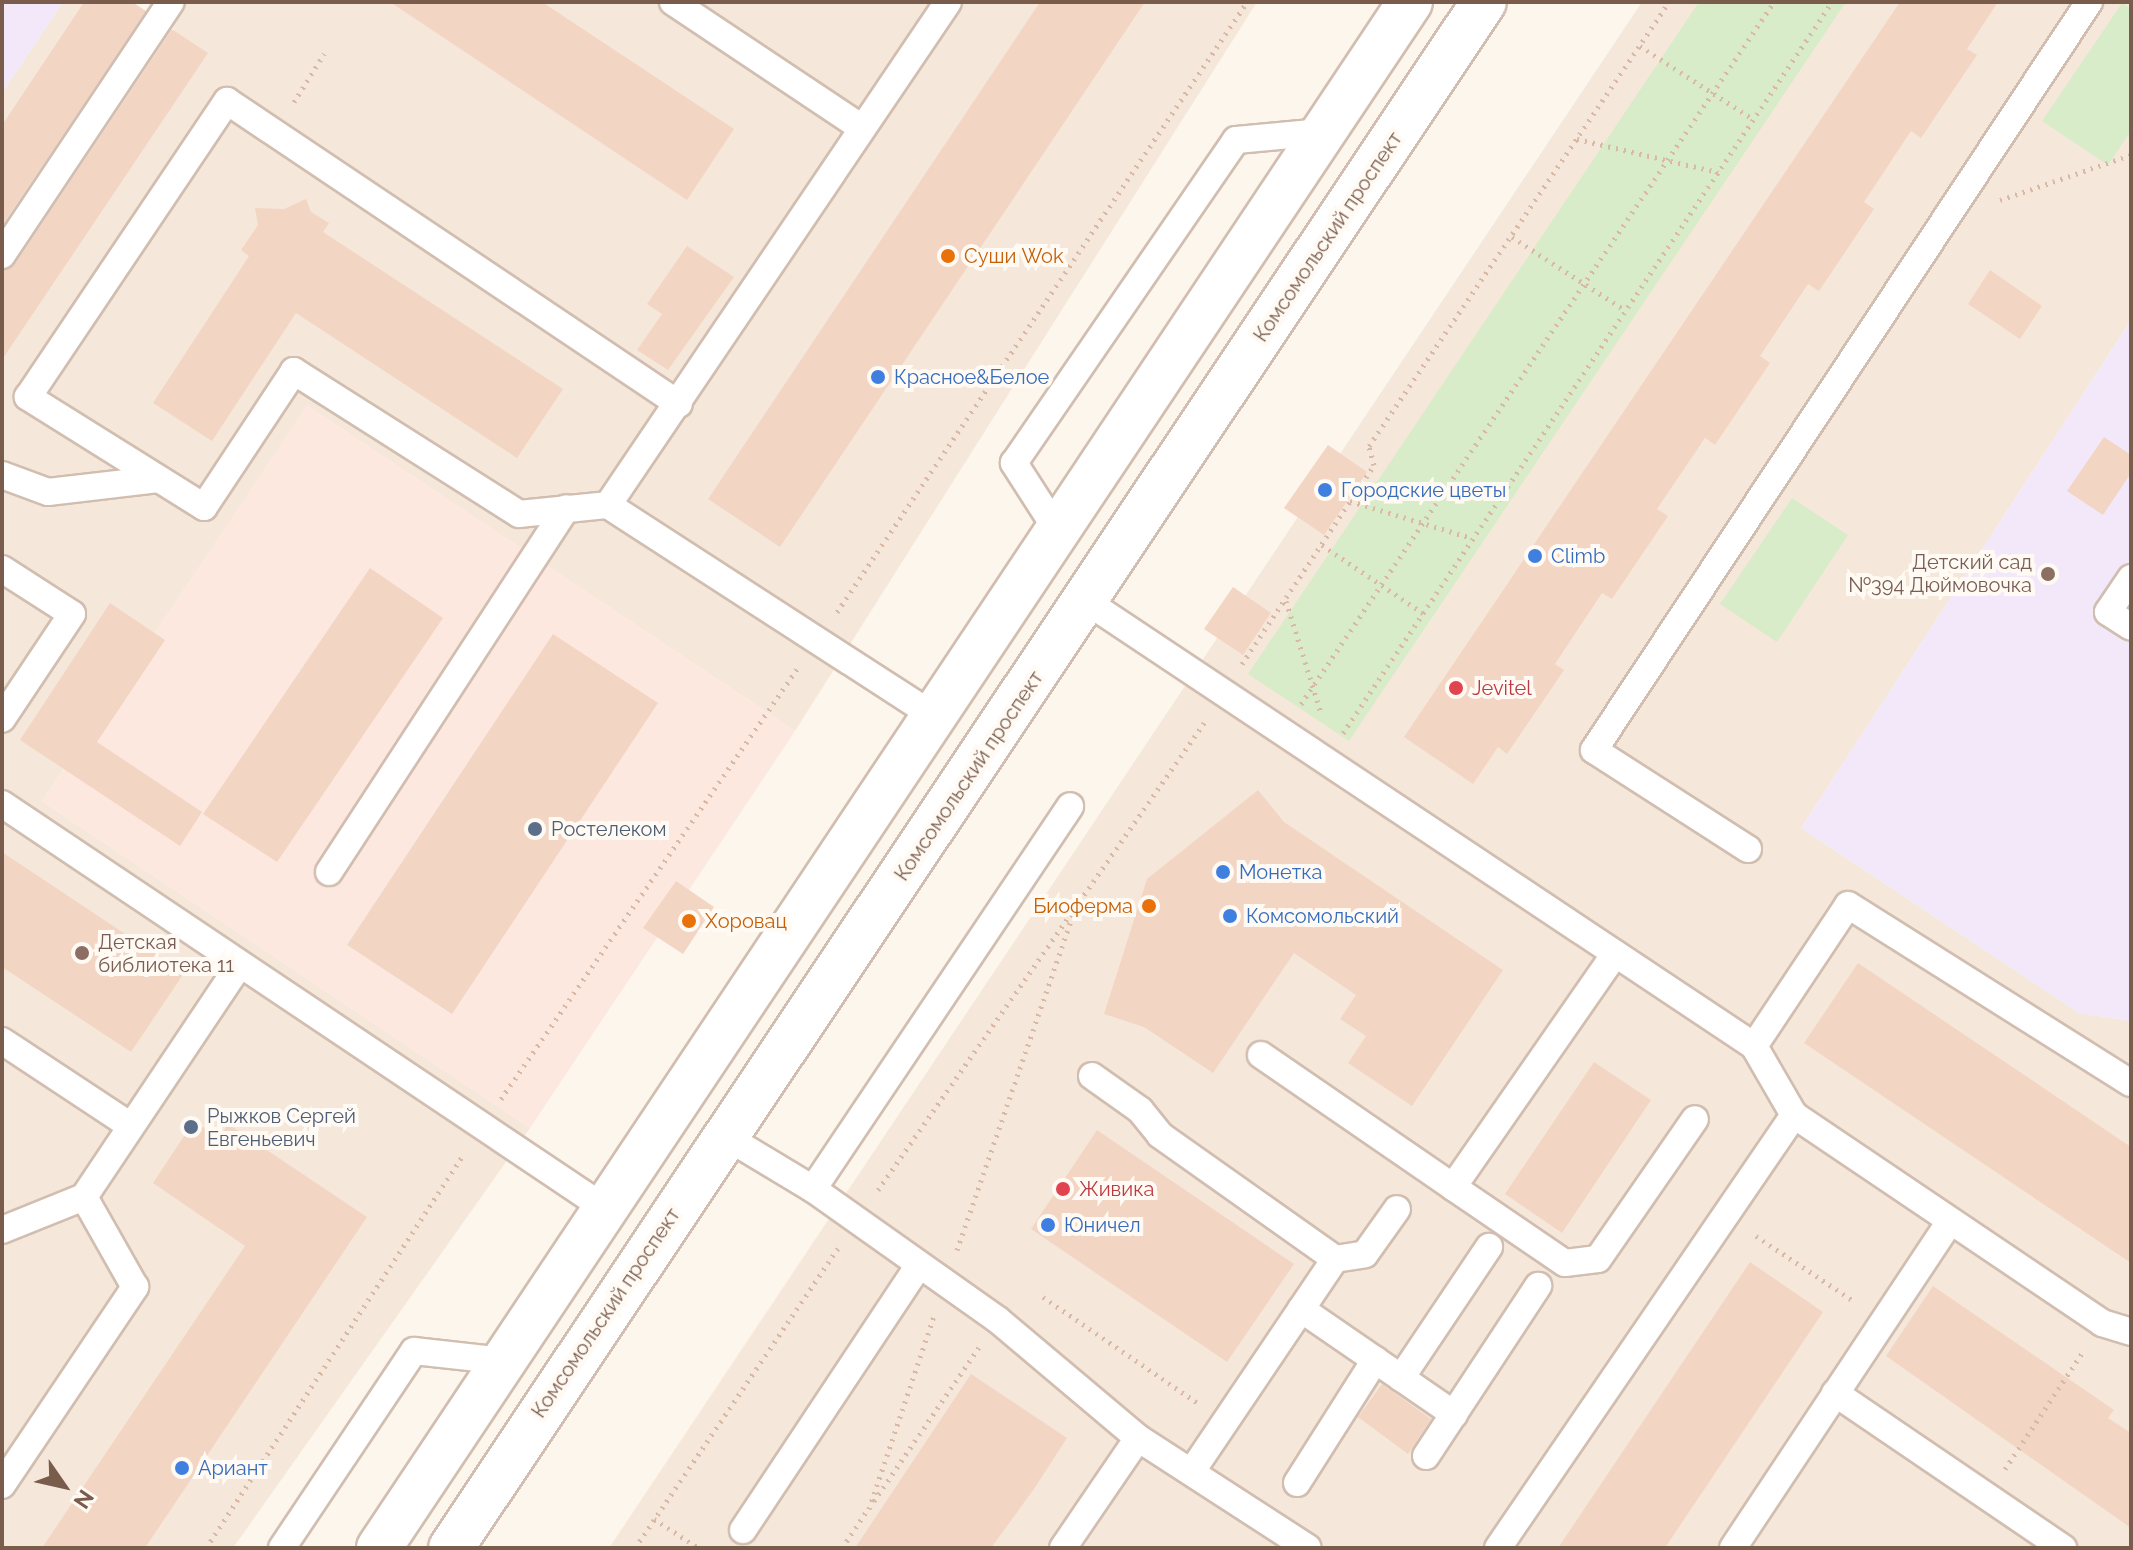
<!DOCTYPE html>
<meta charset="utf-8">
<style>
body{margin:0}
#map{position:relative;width:2133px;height:1550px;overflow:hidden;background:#fdf6ec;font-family:Raleway,sans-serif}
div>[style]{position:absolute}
.residential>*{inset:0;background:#f5e8da}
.commercial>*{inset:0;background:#fde8e0}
.education>*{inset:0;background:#f3e8fa}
.green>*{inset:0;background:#d8ecc9}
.building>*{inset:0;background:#f3d5c3}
.path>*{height:5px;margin-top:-2.5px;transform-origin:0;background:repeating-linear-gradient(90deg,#d9b8a5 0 2px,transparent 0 8px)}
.roads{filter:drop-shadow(2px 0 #d1beb0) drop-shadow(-2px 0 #d1beb0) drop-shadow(0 2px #d1beb0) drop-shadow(0 -2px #d1beb0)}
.service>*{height:26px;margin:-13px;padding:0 13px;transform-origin:13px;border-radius:13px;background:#fff}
.secondary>*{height:44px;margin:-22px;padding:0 22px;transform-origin:22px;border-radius:22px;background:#fff}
.dots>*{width:22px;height:22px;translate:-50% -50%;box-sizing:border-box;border:4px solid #fffaf3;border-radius:50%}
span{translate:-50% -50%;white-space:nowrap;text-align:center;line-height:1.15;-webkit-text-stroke:8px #fffaf3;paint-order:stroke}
.street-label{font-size:20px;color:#7a5c4d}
.food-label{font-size:20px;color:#c56008}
.left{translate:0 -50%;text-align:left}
.right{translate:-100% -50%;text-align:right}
.shop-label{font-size:20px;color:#366cbe}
.education-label{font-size:20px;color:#785e54}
.health-label{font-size:20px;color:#be3a42}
.service-label{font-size:20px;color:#4e5e75}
.frame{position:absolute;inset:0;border:4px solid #7a5c4d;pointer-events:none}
.north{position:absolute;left:24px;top:1446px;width:80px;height:80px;-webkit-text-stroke:6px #fffaf3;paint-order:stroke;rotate:124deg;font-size:22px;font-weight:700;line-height:32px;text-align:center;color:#7a5c4d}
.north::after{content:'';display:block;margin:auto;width:28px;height:36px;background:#7a5c4d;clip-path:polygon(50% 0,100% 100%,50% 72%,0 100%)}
</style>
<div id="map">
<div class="residential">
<i style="clip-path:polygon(63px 2px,84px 2px,2px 125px,2px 93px)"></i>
<i style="clip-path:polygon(158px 2px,1257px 2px,795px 731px,308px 406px,42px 801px,530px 1128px,233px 1548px,2px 1548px,2px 360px,207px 53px,175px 31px)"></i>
<i style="clip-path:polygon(1642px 2px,2131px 2px,2131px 320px,1801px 828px,2079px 1013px,2131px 1021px,2131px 1548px,609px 1548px)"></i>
</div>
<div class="commercial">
<i style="clip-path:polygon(307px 405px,795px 731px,530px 1128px,42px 801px)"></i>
</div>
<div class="education">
<i style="clip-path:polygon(2px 2px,63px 2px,2px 93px)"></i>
<i style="clip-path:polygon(2131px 320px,2131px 1021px,2079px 1013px,1801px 828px)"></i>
</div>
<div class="green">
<i style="clip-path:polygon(1699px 2px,1846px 2px,1349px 741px,1248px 674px)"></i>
<i style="clip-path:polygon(2122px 3px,2131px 9px,2131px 131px,2108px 165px,2042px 121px)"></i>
<i style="clip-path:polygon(1792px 498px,1848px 535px,1777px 642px,1720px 604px)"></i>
</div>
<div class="building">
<i style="clip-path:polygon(84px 2px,132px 2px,146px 11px,2px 226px,2px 125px)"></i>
<i style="clip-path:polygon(390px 2px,542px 2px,734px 129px,687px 200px)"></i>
<i style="clip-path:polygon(1040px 2px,1145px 2px,780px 547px,708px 499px)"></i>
<i style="clip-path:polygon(1900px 2px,1998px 2px,1967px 49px,1977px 55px,1921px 138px,1911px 131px,1864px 202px,1874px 209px,1819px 291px,1808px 284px,1760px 356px,1770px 363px,1715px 445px,1705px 438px,1657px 509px,1668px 516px,1612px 599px,1602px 593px,1555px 664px,1564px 670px,1507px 754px,1498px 747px,1473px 784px,1404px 737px)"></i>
<i style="clip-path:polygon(172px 29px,208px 53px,2px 360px,2px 271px,15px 264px)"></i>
<i style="clip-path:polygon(306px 199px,311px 212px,329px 223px,323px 232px,563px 389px,517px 458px,296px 313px,212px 441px,153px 403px,249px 256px,241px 250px,258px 225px,255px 208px,284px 209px)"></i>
<i style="clip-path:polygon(687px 246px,734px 277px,668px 370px,637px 350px,662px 314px,647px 304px)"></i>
<i style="clip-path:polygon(1990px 270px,2042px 306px,2020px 339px,1968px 304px)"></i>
<i style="clip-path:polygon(2104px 437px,2131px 455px,2131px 473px,2103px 515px,2067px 491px)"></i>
<i style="clip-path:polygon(1328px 445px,1367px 472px,1324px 535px,1284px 508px)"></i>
<i style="clip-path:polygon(370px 568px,443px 618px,277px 862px,203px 814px)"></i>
<i style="clip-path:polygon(1233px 587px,1271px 613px,1243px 655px,1204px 629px)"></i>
<i style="clip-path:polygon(110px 603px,165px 640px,97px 742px,202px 812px,180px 846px,20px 740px)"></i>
<i style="clip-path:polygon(553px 634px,658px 703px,452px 1014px,347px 945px)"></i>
<i style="clip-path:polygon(1258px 790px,1284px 822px,1503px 970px,1412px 1106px,1348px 1063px,1366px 1036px,1340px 1019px,1356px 995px,1294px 953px,1213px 1073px,1144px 1027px,1104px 1014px,1147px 879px)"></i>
<i style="clip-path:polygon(2px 852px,184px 973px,131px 1052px,2px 967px)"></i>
<i style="clip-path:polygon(676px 881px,714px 907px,683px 954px,643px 928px)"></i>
<i style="clip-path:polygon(1858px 963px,2131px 1147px,2131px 1263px,1804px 1043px)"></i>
<i style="clip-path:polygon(1594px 1062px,1651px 1100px,1562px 1233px,1505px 1194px)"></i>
<i style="clip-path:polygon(194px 1121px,219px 1138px,228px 1124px,367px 1217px,145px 1548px,42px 1548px,245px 1246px,153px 1183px)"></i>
<i style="clip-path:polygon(1097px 1130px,1294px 1264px,1227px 1362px,1031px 1229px)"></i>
<i style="clip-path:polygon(1750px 1262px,1823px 1312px,1681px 1524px,1665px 1548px,1558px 1548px)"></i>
<i style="clip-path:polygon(1933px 1286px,2114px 1410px,2108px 1418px,2131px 1433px,2131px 1528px,1886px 1356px)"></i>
<i style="clip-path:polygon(971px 1374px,1067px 1438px,1034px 1489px,991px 1548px,855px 1548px)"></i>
<i style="clip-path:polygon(1382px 1384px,1431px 1419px,1408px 1454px,1358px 1417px)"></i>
</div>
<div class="path">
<i style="left:1640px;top:46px;width:135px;rotate:32.9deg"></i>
<i style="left:294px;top:102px;width:57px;rotate:-58deg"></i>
<i style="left:1577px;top:139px;width:145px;rotate:13.2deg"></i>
<i style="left:2000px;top:200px;width:139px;rotate:-19deg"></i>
<i style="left:1512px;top:237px;width:135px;rotate:32.9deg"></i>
<i style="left:1350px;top:501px;width:127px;rotate:16.9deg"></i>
<i style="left:1322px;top:545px;width:122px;rotate:34deg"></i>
<i style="left:1286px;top:601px;width:117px;rotate:72.6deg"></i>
<i style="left:837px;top:612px;width:735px;rotate:-56.09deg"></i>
<i style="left:1242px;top:664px;width:239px;rotate:-56.4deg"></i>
<i style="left:1374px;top:465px;width:20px;rotate:-105deg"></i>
<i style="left:1369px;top:446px;width:536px;rotate:-55.95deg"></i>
<i style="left:1301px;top:704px;width:846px;rotate:-56.03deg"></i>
<i style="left:1343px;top:733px;width:879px;rotate:-56.22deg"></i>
<i style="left:501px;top:1099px;width:522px;rotate:-55.46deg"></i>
<i style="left:878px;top:1190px;width:570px;rotate:-55.08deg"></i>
<i style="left:1756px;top:1236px;width:118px;rotate:33.6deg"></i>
<i style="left:957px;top:1250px;width:355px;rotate:-70.9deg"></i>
<i style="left:1043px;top:1297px;width:188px;rotate:34.4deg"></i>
<i style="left:2005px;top:1469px;width:143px;rotate:-56.4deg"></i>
<i style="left:874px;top:1501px;width:186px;rotate:-55.7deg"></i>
<i style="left:869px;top:1509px;width:204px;rotate:-71.4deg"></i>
<i style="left:654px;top:1519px;width:54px;rotate:32.8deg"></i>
<i style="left:206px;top:1548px;width:471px;rotate:-56.8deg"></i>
<i style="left:635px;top:1548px;width:362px;rotate:-55.9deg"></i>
<i style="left:842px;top:1548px;width:47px;rotate:-56.3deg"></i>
</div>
<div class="roads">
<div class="service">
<i style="left:673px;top:2px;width:227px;rotate:33.7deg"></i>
<i style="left:2px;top:255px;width:304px;rotate:-56.3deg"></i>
<i style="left:2px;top:475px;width:49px;rotate:20.3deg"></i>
<i style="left:48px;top:492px;width:111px;rotate:-6.7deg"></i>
<i style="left:608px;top:505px;width:89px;rotate:174.2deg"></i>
<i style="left:519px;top:514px;width:267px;rotate:-147.6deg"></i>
<i style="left:294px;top:371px;width:163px;rotate:123.5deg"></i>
<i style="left:204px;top:507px;width:208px;rotate:-148deg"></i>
<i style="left:28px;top:397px;width:357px;rotate:-56.1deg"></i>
<i style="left:227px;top:101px;width:544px;rotate:33.84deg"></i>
<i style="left:1057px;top:530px;width:80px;rotate:-122.7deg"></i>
<i style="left:1014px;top:463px;width:392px;rotate:-55.5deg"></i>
<i style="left:1236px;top:140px;width:87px;rotate:-5.3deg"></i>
<i style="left:2px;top:569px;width:83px;rotate:32.7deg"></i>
<i style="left:72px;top:614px;width:126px;rotate:123.7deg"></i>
<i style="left:2131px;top:578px;width:41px;rotate:124.1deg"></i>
<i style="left:2108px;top:612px;width:27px;rotate:33deg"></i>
<i style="left:1086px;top:601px;width:803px;rotate:33.67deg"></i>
<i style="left:1754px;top:1046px;width:80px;rotate:59.9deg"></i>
<i style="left:1794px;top:1115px;width:372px;rotate:34deg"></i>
<i style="left:2102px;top:1323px;width:30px;rotate:17deg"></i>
<i style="left:934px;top:716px;width:388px;rotate:-147.1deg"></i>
<i style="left:608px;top:505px;width:607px;rotate:-55.94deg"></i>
<i style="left:2px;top:804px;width:727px;rotate:33.84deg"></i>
<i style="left:1748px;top:849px;width:183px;rotate:-147.3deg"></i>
<i style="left:1594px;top:750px;width:897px;rotate:-56.5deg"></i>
<i style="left:329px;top:872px;width:434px;rotate:-56.9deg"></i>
<i style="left:2px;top:1041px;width:154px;rotate:33.4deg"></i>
<i style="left:1754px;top:1046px;width:169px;rotate:-56.3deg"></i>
<i style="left:1848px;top:905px;width:334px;rotate:32.2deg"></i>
<i style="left:1261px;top:1055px;width:233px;rotate:34.5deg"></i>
<i style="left:1453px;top:1187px;width:284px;rotate:-55.2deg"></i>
<i style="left:1092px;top:1076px;width:59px;rotate:35.3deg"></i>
<i style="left:1140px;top:1110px;width:32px;rotate:51deg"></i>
<i style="left:1160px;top:1135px;width:214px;rotate:35.3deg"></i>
<i style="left:1335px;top:1259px;width:256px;rotate:124deg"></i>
<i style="left:725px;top:1136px;width:103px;rotate:31.1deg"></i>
<i style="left:813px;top:1189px;width:227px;rotate:35.3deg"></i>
<i style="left:998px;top:1320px;width:183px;rotate:40.1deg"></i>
<i style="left:1138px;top:1438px;width:202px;rotate:32.9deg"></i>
<i style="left:1453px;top:1187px;width:135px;rotate:34.2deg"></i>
<i style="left:1565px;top:1263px;width:33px;rotate:-7deg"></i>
<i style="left:1598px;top:1259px;width:170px;rotate:-55.3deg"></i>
<i style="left:813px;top:1189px;width:461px;rotate:-56.1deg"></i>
<i style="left:2px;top:1230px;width:88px;rotate:-21.9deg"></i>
<i style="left:1335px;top:1259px;width:30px;rotate:-9deg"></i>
<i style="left:1365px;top:1254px;width:55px;rotate:-54.6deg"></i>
<i style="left:1301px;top:1309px;width:186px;rotate:34.5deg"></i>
<i style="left:1401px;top:1378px;width:158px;rotate:-56.1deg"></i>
<i style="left:1835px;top:1393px;width:276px;rotate:34.2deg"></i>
<i style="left:1426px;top:1456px;width:204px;rotate:-56.6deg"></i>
<i style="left:1297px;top:1483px;width:146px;rotate:-57.6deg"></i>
<i style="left:2px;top:1485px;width:239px;rotate:-56.1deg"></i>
<i style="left:135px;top:1287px;width:103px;rotate:-119.5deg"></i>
<i style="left:84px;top:1197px;width:280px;rotate:-56.2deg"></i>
<i style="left:743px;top:1530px;width:318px;rotate:-56.4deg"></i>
<i style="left:282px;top:1548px;width:237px;rotate:-56.2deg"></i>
<i style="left:414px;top:1351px;width:92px;rotate:6.3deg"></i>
<i style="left:1063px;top:1548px;width:133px;rotate:-55.7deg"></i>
<i style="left:1498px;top:1548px;width:525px;rotate:-55.64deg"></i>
<i style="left:1733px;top:1548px;width:392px;rotate:-56.4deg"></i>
</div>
<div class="secondary">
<i style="left:379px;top:1548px;width:1858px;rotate:-56.3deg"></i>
<i style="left:451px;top:1548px;width:1859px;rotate:-56.25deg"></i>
</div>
</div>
<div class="dots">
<i style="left:948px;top:256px;background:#e8710a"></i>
<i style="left:878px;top:377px;background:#3f7fe0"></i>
<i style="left:1325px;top:490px;background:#3f7fe0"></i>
<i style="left:1535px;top:556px;background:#3f7fe0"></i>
<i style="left:2048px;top:574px;background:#8d6e63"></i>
<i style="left:1456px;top:688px;background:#e0444e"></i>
<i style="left:535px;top:829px;background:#5c6f8a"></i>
<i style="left:1223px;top:872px;background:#3f7fe0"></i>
<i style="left:1149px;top:906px;background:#e8710a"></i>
<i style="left:1230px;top:916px;background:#3f7fe0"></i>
<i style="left:689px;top:921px;background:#e8710a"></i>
<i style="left:82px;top:953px;background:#8d6e63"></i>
<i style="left:191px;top:1127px;background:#5c6f8a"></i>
<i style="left:1063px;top:1189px;background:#e0444e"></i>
<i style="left:1048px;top:1225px;background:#3f7fe0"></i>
<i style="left:182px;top:1468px;background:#3f7fe0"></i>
</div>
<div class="street-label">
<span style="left:1328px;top:237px;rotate:-56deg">Комсомольский проспект</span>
<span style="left:969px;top:776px;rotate:-56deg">Комсомольский проспект</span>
<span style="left:606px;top:1313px;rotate:-56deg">Комсомольский проспект</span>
</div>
<div class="food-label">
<span class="left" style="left:964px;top:256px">Суши Wok</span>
<span class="right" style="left:1133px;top:906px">Биоферма</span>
<span class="left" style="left:705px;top:921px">Хоровац</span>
</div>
<div class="shop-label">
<span class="left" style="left:894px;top:377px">Красное&amp;Белое</span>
<span class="left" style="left:1341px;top:490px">Городские цветы</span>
<span class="left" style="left:1551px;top:556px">Climb</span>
<span class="left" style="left:1239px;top:872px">Монетка</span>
<span class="left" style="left:1246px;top:916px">Комсомольский</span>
<span class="left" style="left:1064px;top:1225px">Юничел</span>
<span class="left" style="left:198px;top:1468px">Ариант</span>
</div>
<div class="education-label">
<span class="right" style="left:2032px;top:574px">Детский сад<br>№394 Дюймовочка</span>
<span class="left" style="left:98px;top:954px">Детская<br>библиотека 11</span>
</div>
<div class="health-label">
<span class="left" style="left:1472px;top:688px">Jevitel</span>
<span class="left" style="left:1079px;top:1189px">Живика</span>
</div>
<div class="service-label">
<span class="left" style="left:551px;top:829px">Ростелеком</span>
<span class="left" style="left:207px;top:1128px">Рыжков Сергей<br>Евгеньевич</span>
</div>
<div class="frame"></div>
<div class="north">N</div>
</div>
